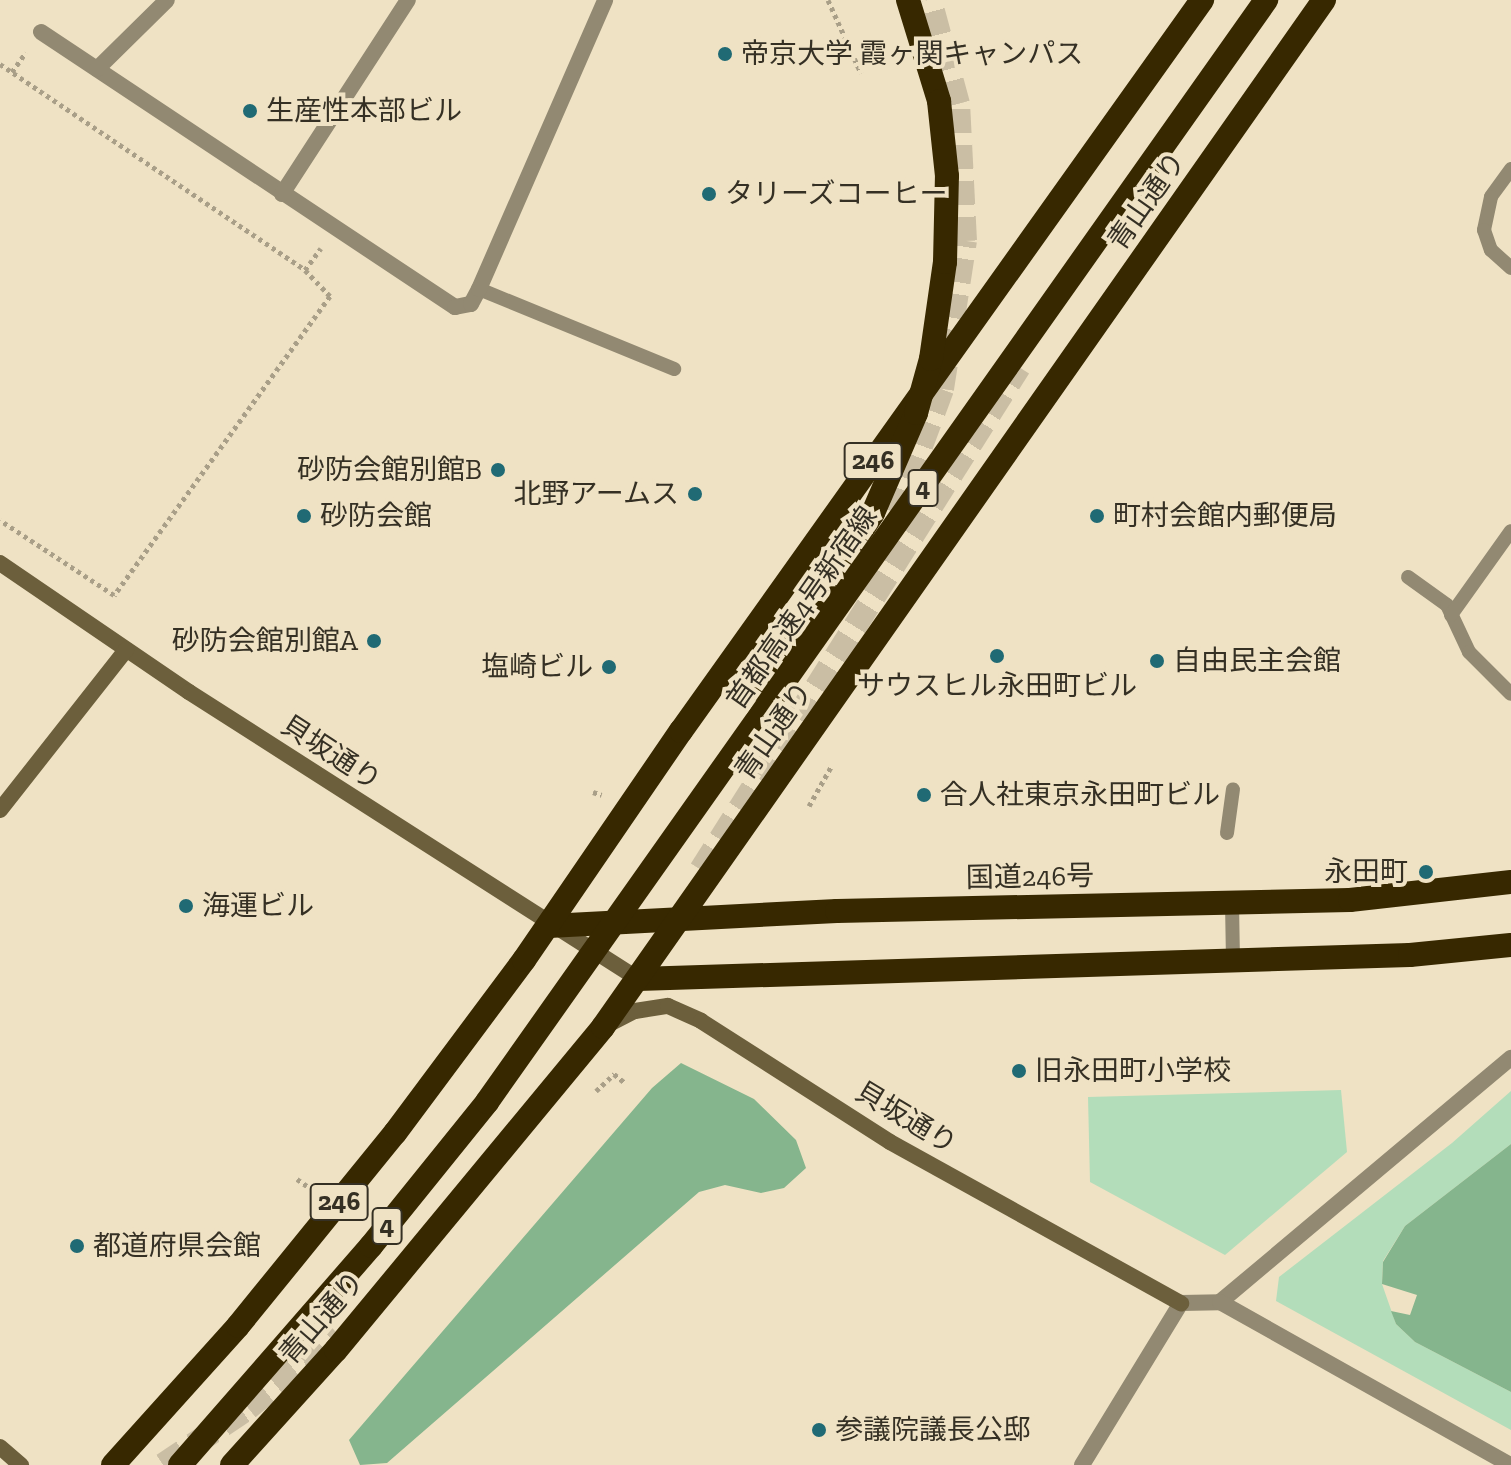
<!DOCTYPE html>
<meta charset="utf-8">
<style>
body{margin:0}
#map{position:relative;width:1511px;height:1465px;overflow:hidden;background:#efe2c4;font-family:"Zilla Slab","Noto Sans JP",serif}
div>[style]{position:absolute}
.green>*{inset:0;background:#b3ddba}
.forest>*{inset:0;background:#85b58d}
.highway-tunnel>*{height:24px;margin-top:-12px;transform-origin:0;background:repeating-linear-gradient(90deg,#cabea4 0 24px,transparent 0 36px)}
.path>*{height:5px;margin-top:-2.5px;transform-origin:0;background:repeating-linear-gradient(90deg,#a99f88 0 4px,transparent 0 8px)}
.lane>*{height:14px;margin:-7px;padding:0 7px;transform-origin:7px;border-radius:7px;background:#928972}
.street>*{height:16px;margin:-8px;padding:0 8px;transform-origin:8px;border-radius:8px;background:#928972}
.secondary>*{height:16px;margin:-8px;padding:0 8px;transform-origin:8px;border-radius:8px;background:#6c5f3c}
.highway>*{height:24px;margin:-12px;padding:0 12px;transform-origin:12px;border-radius:12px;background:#372800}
.highway-bridge>*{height:24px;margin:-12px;padding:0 12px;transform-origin:12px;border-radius:12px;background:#372800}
.dots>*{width:22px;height:22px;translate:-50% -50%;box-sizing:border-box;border:4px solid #efe2c4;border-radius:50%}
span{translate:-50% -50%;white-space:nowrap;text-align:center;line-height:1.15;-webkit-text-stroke:8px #efe2c4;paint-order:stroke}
.shield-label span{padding:2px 6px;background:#efe2c4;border:2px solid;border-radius:6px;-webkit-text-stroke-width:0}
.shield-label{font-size:26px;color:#353024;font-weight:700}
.poi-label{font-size:28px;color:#353024}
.left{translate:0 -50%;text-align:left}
.right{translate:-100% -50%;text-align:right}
.street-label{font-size:28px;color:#353024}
</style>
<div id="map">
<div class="green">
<i style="clip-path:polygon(1341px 1090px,1347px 1152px,1225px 1255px,1090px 1182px,1088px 1097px)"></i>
<i style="clip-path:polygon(1511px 1091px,1511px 1144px,1405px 1226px,1383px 1261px,1382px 1284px,1396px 1324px,1415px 1342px,1511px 1392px,1511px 1430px,1276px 1301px,1279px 1277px,1452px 1143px)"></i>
</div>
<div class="forest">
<i style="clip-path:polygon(681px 1063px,754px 1099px,796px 1140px,806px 1168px,784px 1188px,761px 1193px,725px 1185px,699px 1192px,387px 1463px,360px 1465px,349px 1440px,652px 1088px)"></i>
<i style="clip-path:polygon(1511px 1144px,1511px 1392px,1415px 1342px,1396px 1324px,1391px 1311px,1410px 1315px,1417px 1295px,1382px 1284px,1383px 1262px,1405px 1226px)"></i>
</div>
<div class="highway-tunnel">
<i style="left:896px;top:513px;width:132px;rotate:-69.6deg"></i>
<i style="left:942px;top:389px;width:150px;rotate:-81.2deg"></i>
<i style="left:965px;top:241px;width:137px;rotate:-92.9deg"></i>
<i style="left:958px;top:104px;width:108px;rotate:-105.1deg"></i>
<i style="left:701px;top:870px;width:595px;rotate:-57.7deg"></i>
<i style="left:163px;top:1465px;width:102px;rotate:-33.8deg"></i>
<i style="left:248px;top:1408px;width:116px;rotate:-39deg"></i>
</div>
<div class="path">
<i style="left:828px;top:0;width:80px;rotate:65.7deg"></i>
<i style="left:0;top:64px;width:368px;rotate:34deg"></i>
<i style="left:305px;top:270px;width:36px;rotate:46deg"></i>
<i style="left:330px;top:296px;width:369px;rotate:125.8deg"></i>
<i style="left:114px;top:595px;width:136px;rotate:-146.7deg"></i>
<i style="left:12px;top:72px;width:24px;rotate:-55deg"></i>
<i style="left:305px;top:270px;width:27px;rotate:-54deg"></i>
<i style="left:593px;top:792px;width:9px;rotate:18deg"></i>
<i style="left:809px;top:806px;width:45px;rotate:-60.6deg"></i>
<i style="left:596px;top:1091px;width:25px;rotate:-43deg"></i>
<i style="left:614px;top:1074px;width:14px;rotate:39deg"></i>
<i style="left:297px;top:1179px;width:12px;rotate:35deg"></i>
</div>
<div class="lane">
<i style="left:1511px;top:169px;width:34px;rotate:126deg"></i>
<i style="left:1491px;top:197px;width:34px;rotate:102deg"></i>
<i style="left:1484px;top:230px;width:21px;rotate:71deg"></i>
<i style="left:1491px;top:250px;width:27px;rotate:42deg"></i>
<i style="left:479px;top:289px;width:211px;rotate:22.3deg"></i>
<i style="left:1408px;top:577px;width:48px;rotate:35.7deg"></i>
<i style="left:1447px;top:605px;width:52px;rotate:64.9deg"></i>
<i style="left:1469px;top:652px;width:59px;rotate:45deg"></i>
<i style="left:1451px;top:615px;width:103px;rotate:-54.5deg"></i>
<i style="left:1227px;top:833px;width:44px;rotate:-82.2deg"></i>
<i style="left:1232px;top:903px;width:57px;rotate:89deg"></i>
</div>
<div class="street">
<i style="left:41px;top:32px;width:497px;rotate:33.6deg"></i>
<i style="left:455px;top:307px;width:16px;rotate:-11deg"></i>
<i style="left:471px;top:304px;width:17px;rotate:-62deg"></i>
<i style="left:479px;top:289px;width:315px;rotate:-66.4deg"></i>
<i style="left:97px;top:69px;width:98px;rotate:-44.6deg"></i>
<i style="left:282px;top:194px;width:231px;rotate:-57deg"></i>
<i style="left:1220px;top:1302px;width:380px;rotate:-40deg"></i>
<i style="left:1082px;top:1465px;width:190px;rotate:-58.6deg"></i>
<i style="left:1181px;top:1303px;width:39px;rotate:-1deg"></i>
<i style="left:1220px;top:1302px;width:334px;rotate:29.3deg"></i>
</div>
<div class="secondary">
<i style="left:0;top:563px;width:229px;rotate:34.3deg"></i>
<i style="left:189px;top:692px;width:533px;rotate:32.59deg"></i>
<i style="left:0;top:810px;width:204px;rotate:-51.8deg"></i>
<i style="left:607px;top:1025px;width:31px;rotate:-27deg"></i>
<i style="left:635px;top:1011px;width:33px;rotate:-9deg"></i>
<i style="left:668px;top:1006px;width:36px;rotate:24deg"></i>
<i style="left:701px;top:1021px;width:224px;rotate:32.6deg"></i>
<i style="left:890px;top:1142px;width:333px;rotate:29deg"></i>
<i style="left:0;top:1447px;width:28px;rotate:41deg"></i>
</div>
<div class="highway">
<i style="left:908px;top:0;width:106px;rotate:72.9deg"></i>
<i style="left:549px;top:926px;width:288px;rotate:-3deg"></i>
<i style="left:837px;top:911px;width:513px;rotate:-1.23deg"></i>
<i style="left:1350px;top:900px;width:162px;rotate:-6.4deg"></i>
<i style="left:638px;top:979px;width:772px;rotate:-1.78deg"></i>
<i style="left:1410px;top:955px;width:101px;rotate:-5.7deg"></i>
<i style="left:113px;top:1465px;width:187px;rotate:-48deg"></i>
<i style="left:238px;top:1326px;width:249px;rotate:-50.9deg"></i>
<i style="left:395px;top:1133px;width:216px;rotate:-53.3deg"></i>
<i style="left:524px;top:960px;width:278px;rotate:-55.6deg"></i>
<i style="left:681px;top:731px;width:898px;rotate:-54.52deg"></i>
<i style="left:232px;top:1465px;width:155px;rotate:-47.9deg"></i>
<i style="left:336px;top:1350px;width:419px;rotate:-50.4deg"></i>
<i style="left:603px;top:1027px;width:1255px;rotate:-54.93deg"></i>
</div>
<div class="highway-bridge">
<i style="left:762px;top:690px;width:209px;rotate:-57.9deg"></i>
<i style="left:873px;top:513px;width:109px;rotate:-66.7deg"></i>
<i style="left:916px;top:413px;width:56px;rotate:-74.5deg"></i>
<i style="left:931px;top:359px;width:98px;rotate:-81.8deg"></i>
<i style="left:945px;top:262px;width:86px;rotate:-88.7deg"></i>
<i style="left:947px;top:176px;width:75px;rotate:-96.1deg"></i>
<i style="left:180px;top:1465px;width:291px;rotate:-48.9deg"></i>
<i style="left:371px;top:1246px;width:185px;rotate:-51.1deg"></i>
<i style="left:487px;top:1102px;width:1350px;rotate:-54.74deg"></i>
</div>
<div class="dots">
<i style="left:725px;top:54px;background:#206a74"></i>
<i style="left:250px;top:111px;background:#206a74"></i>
<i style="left:709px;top:194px;background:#206a74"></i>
<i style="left:498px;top:470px;background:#206a74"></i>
<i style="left:695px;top:494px;background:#206a74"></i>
<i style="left:304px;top:516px;background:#206a74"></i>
<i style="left:1097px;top:516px;background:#206a74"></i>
<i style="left:374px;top:641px;background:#206a74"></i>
<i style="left:997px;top:656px;background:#206a74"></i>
<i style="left:1157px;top:661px;background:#206a74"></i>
<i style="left:609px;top:667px;background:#206a74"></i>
<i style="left:924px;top:795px;background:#206a74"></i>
<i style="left:1426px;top:872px;background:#206a74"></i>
<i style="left:186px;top:906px;background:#206a74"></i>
<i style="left:1019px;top:1071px;background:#206a74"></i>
<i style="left:77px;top:1246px;background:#206a74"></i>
<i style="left:819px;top:1430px;background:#206a74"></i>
</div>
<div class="shield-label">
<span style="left:873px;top:461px">246</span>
<span style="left:923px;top:488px">4</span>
<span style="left:339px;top:1202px">246</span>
<span style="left:387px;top:1226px">4</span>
</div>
<div class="poi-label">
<span class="left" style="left:741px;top:54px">帝京大学 霞ヶ関キャンパス</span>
<span class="left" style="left:266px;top:111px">生産性本部ビル</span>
<span class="left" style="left:725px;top:194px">タリーズコーヒー</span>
<span class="right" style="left:482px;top:470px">砂防会館別館B</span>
<span class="right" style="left:679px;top:494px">北野アームス</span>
<span class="left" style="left:320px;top:516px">砂防会館</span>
<span class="left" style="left:1113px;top:516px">町村会館内郵便局</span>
<span class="right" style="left:358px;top:641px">砂防会館別館A</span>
<span class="left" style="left:1173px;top:661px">自由民主会館</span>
<span class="right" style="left:593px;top:667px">塩崎ビル</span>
<span style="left:997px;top:686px">サウスヒル永田町ビル</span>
<span class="left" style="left:940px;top:795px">合人社東京永田町ビル</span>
<span class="right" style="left:1408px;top:872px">永田町</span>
<span class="left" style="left:202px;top:906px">海運ビル</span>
<span class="left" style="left:1035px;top:1071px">旧永田町小学校</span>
<span class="left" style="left:93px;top:1246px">都道府県会館</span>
<span class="left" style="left:835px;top:1430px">参議院議長公邸</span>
</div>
<div class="street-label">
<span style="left:1147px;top:201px;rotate:-55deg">青山通り</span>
<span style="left:802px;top:608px;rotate:-55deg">首都高速4号新宿線</span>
<span style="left:774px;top:731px;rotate:-55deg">青山通り</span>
<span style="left:331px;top:753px;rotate:33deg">貝坂通り</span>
<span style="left:1030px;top:877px;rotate:-1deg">国道246号</span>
<span style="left:906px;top:1118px;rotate:31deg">貝坂通り</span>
<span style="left:322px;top:1318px;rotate:-49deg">青山通り</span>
</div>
</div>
